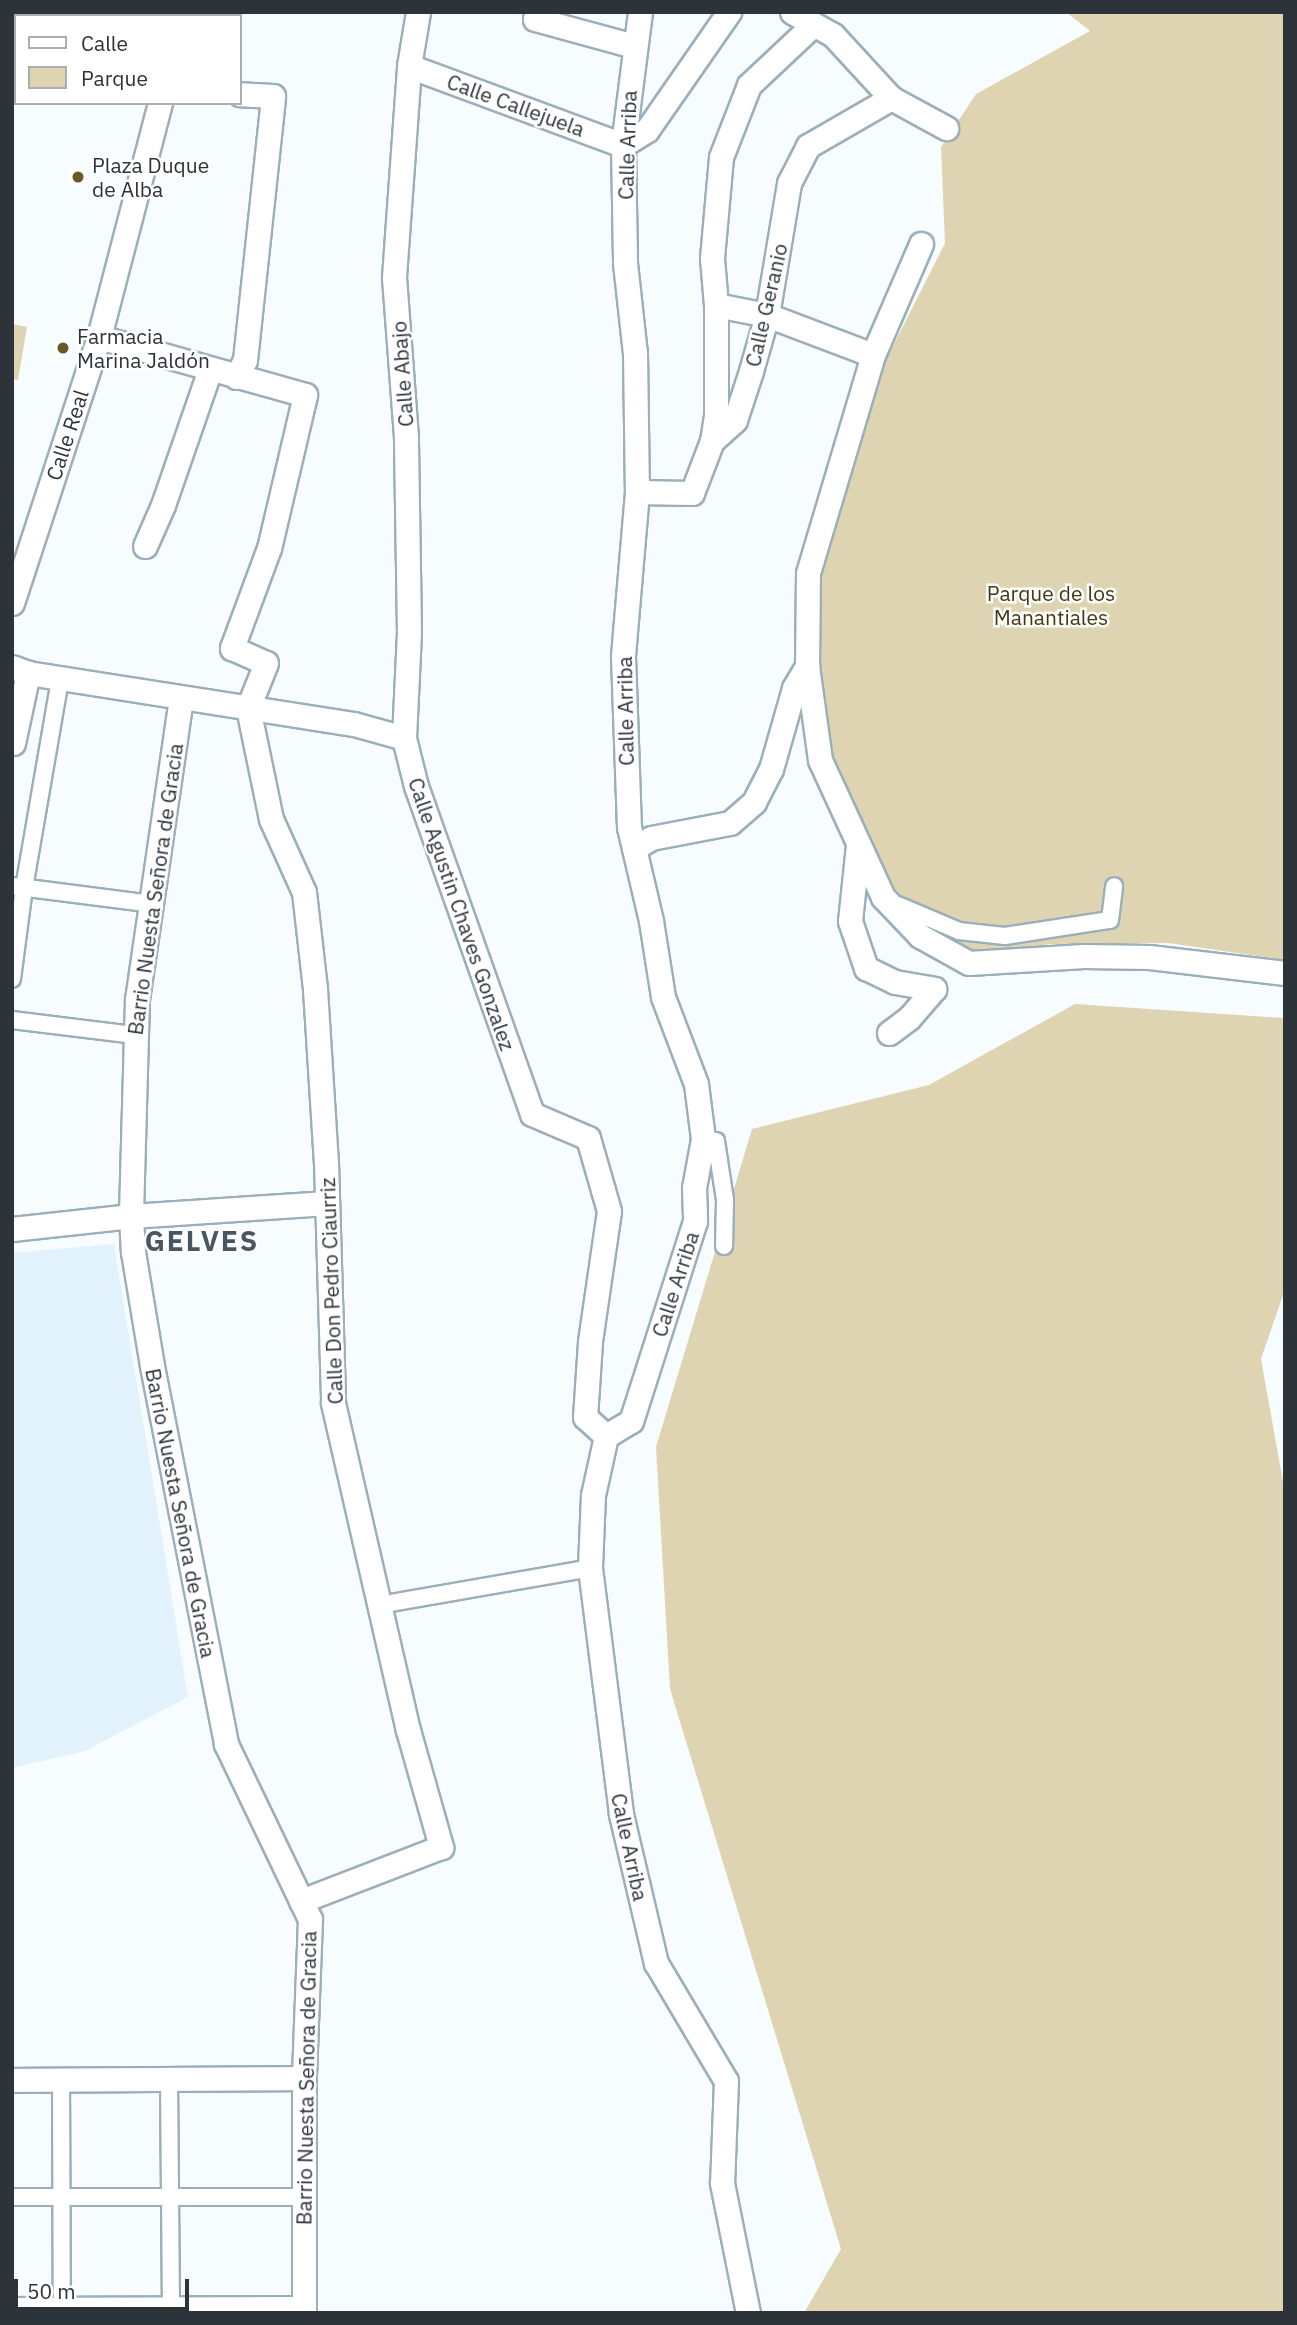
<!DOCTYPE html>
<meta charset="utf-8">
<style>
body{margin:0}
#map{position:relative;width:1297px;height:2325px;overflow:hidden;background:#f7fcfe;font-family:"IBM Plex Sans",sans-serif}
div>[style]{position:absolute}
.built>*{inset:0;background:#e2f2fd}
.green>*{inset:0;background:#dfd4b1}
.roads{filter:drop-shadow(2px 0 #9bafbb) drop-shadow(-2px 0 #9bafbb) drop-shadow(0 2px #9bafbb) drop-shadow(0 -2px #9bafbb)}
.pedestrian>*{height:16px;margin:-8px;padding:0 8px;transform-origin:8px;border-radius:8px;background:#fff}
.minor>*{height:23px;margin:-11.5px;padding:0 11.5px;transform-origin:11.5px;border-radius:11.5px;background:#fff}
.dots>*{width:19px;height:19px;translate:-50% -50%;box-sizing:border-box;border:4px solid #fff;border-radius:50%}
span{translate:-50% -50%;white-space:nowrap;text-align:center;line-height:1.15;-webkit-text-stroke:5px #fff;paint-order:stroke}
.street-label{font-size:21px;color:#2c3439}
.poi-label{font-size:21px;color:#2c3439}
.left{translate:0 -50%;text-align:left}
.park-label{font-size:21px;color:#443813}
.district-label{font-size:28px;color:#465762;font-weight:700;letter-spacing:2px}
.frame{position:absolute;inset:0;border:14px solid #2c3439;pointer-events:none}
.legend{position:absolute;left:14px;top:14px;width:228px;height:91px;box-sizing:border-box;background:#fff;border:2px solid #abaeb0;margin:0;padding:9px 12px;list-style:none;font-size:21px;color:#2c3439}
.legend li{display:flex;align-items:center;gap:14px;height:35px}
.legend b{width:35px;border:2px solid #abaeb0}
.scale{position:absolute;left:14px;top:2279px;width:175px;height:32px;box-sizing:border-box;border:4px solid #2c3439;border-top:0;padding-left:9px;font-size:21px;line-height:24px;white-space:nowrap;color:#2c3439;-webkit-text-stroke:5px #fff;paint-order:stroke}
</style>
<div id="map">
<div class="built">
<i style="clip-path:polygon(114px 1244px,188px 1697px,85px 1751px,12px 1768px,12px 1253px)"></i>
</div>
<div class="green">
<i style="clip-path:polygon(1066px 12px,1285px 12px,1285px 960px,1168px 943px,1051px 944px,975px 954px,940px 937px,877px 869px,835px 779px,818px 647px,816px 576px,884px 364px,945px 243px,941px 147px,976px 94px,1090px 31px)"></i>
<i style="clip-path:polygon(12px 324px,27px 327px,18px 380px,12px 379px)"></i>
<i style="clip-path:polygon(1075px 1004px,1285px 1018px,1285px 1289px,1261px 1359px,1285px 1493px,1285px 2313px,804px 2313px,841px 2249px,670px 1689px,656px 1447px,752px 1129px,929px 1085px)"></i>
</div>
<div class="roads">
<div class="pedestrian">
<i style="left:12px;top:886px;width:141px;rotate:7.3deg"></i>
<i style="left:898px;top:905px;width:66px;rotate:23.1deg"></i>
<i style="left:959px;top:931px;width:46px;rotate:6.2deg"></i>
<i style="left:1005px;top:936px;width:106px;rotate:-8.7deg"></i>
<i style="left:1110px;top:920px;width:34px;rotate:-83deg"></i>
<i style="left:12px;top:979px;width:92px;rotate:-82.5deg"></i>
<i style="left:24px;top:888px;width:212px;rotate:-80.2deg"></i>
<i style="left:12px;top:1020px;width:124px;rotate:7deg"></i>
<i style="left:703px;top:1139px;width:13px;rotate:9deg"></i>
<i style="left:716px;top:1141px;width:60px;rotate:81.3deg"></i>
<i style="left:725px;top:1200px;width:46px;rotate:91.2deg"></i>
<i style="left:379px;top:1605px;width:214px;rotate:-9.9deg"></i>
<i style="left:61px;top:2078px;width:235px;rotate:89.8deg"></i>
<i style="left:169px;top:2079px;width:234px;rotate:89.5deg"></i>
<i style="left:12px;top:2197px;width:291px"></i>
<i style="left:12px;top:2306px;width:292px;rotate:-0.2deg"></i>
</div>
<div class="minor">
<i style="left:537px;top:12px;width:7px;rotate:106deg"></i>
<i style="left:535px;top:19px;width:103px;rotate:15.3deg"></i>
<i style="left:640px;top:12px;width:134px;rotate:97.3deg"></i>
<i style="left:623px;top:145px;width:118px;rotate:89deg"></i>
<i style="left:625px;top:263px;width:91px;rotate:83.7deg"></i>
<i style="left:635px;top:353px;width:139px;rotate:89.2deg"></i>
<i style="left:637px;top:492px;width:165px;rotate:94.9deg"></i>
<i style="left:623px;top:656px;width:171px;rotate:88deg"></i>
<i style="left:629px;top:827px;width:97px;rotate:76.8deg"></i>
<i style="left:651px;top:921px;width:77px;rotate:81deg"></i>
<i style="left:663px;top:997px;width:93px;rotate:69.2deg"></i>
<i style="left:696px;top:1084px;width:55px;rotate:82.7deg"></i>
<i style="left:703px;top:1139px;width:50px;rotate:100.4deg"></i>
<i style="left:694px;top:1188px;width:33px;rotate:88deg"></i>
<i style="left:695px;top:1221px;width:210px;rotate:107.7deg"></i>
<i style="left:631px;top:1421px;width:29px;rotate:149deg"></i>
<i style="left:606px;top:1436px;width:60px;rotate:102.4deg"></i>
<i style="left:593px;top:1495px;width:73px;rotate:92.4deg"></i>
<i style="left:590px;top:1568px;width:248px;rotate:82.8deg"></i>
<i style="left:621px;top:1814px;width:153px;rotate:76.8deg"></i>
<i style="left:656px;top:1963px;width:137px;rotate:59.3deg"></i>
<i style="left:726px;top:2081px;width:102px;rotate:92.2deg"></i>
<i style="left:722px;top:2183px;width:133px;rotate:78.7deg"></i>
<i style="left:792px;top:12px;width:47px;rotate:29.3deg"></i>
<i style="left:833px;top:35px;width:86px;rotate:47.4deg"></i>
<i style="left:891px;top:98px;width:63px;rotate:28.6deg"></i>
<i style="left:187px;top:16px;width:4px;rotate:-76deg"></i>
<i style="left:12px;top:30px;width:13px;rotate:-72deg"></i>
<i style="left:409px;top:66px;width:228px;rotate:20.3deg"></i>
<i style="left:623px;top:145px;width:28px;rotate:-32deg"></i>
<i style="left:647px;top:130px;width:144px;rotate:-55.2deg"></i>
<i style="left:921px;top:244px;width:121px;rotate:113.4deg"></i>
<i style="left:873px;top:355px;width:227px;rotate:106.6deg"></i>
<i style="left:808px;top:573px;width:93px;rotate:90.6deg"></i>
<i style="left:807px;top:666px;width:95px;rotate:82.1deg"></i>
<i style="left:820px;top:760px;width:151px;rotate:65.3deg"></i>
<i style="left:883px;top:897px;width:54px;rotate:46.5deg"></i>
<i style="left:920px;top:936px;width:56px;rotate:28.9deg"></i>
<i style="left:969px;top:963px;width:115px;rotate:-3.5deg"></i>
<i style="left:1084px;top:956px;width:65px;rotate:0.9deg"></i>
<i style="left:1149px;top:957px;width:137px;rotate:6.7deg"></i>
<i style="left:716px;top:305px;width:52px;rotate:11.1deg"></i>
<i style="left:767px;top:315px;width:113px;rotate:20.7deg"></i>
<i style="left:99px;top:337px;width:214px;rotate:15.7deg"></i>
<i style="left:305px;top:395px;width:157px;rotate:103.2deg"></i>
<i style="left:269px;top:548px;width:107px;rotate:110.3deg"></i>
<i style="left:232px;top:648px;width:37px;rotate:24deg"></i>
<i style="left:266px;top:663px;width:48px;rotate:111.8deg"></i>
<i style="left:248px;top:708px;width:113px;rotate:78.3deg"></i>
<i style="left:271px;top:819px;width:80px;rotate:65.7deg"></i>
<i style="left:304px;top:892px;width:98px;rotate:83.5deg"></i>
<i style="left:315px;top:989px;width:173px;rotate:86.4deg"></i>
<i style="left:326px;top:1162px;width:241px;rotate:88.3deg"></i>
<i style="left:333px;top:1403px;width:335px;rotate:77.1deg"></i>
<i style="left:408px;top:1730px;width:122px;rotate:74.2deg"></i>
<i style="left:441px;top:1847px;width:150px;rotate:158.9deg"></i>
<i style="left:236px;top:377px;width:19px;rotate:-62deg"></i>
<i style="left:245px;top:360px;width:265px;rotate:-83.9deg"></i>
<i style="left:273px;top:96px;width:33px;rotate:-177deg"></i>
<i style="left:712px;top:441px;width:25px;rotate:-81deg"></i>
<i style="left:716px;top:416px;width:111px;rotate:-90deg"></i>
<i style="left:716px;top:305px;width:47px;rotate:-94.9deg"></i>
<i style="left:712px;top:258px;width:101px;rotate:-84.9deg"></i>
<i style="left:721px;top:157px;width:77px;rotate:-68.7deg"></i>
<i style="left:749px;top:85px;width:88px;rotate:-43.2deg"></i>
<i style="left:637px;top:492px;width:55px;rotate:1deg"></i>
<i style="left:692px;top:493px;width:56px;rotate:-69deg"></i>
<i style="left:712px;top:441px;width:31px;rotate:-42deg"></i>
<i style="left:735px;top:420px;width:52px;rotate:-71.9deg"></i>
<i style="left:751px;top:371px;width:58px;rotate:-74.1deg"></i>
<i style="left:767px;top:315px;width:134px;rotate:-80.5deg"></i>
<i style="left:789px;top:183px;width:42px;rotate:-62.8deg"></i>
<i style="left:808px;top:146px;width:96px;rotate:-30deg"></i>
<i style="left:145px;top:546px;width:45px;rotate:-66.3deg"></i>
<i style="left:163px;top:505px;width:144px;rotate:-70.9deg"></i>
<i style="left:12px;top:603px;width:280px;rotate:-71.9deg"></i>
<i style="left:99px;top:337px;width:242px;rotate:-75.4deg"></i>
<i style="left:12px;top:667px;width:17px;rotate:21deg"></i>
<i style="left:28px;top:673px;width:330px;rotate:8.9deg"></i>
<i style="left:354px;top:724px;width:52px;rotate:15.6deg"></i>
<i style="left:404px;top:738px;width:49px;rotate:76deg"></i>
<i style="left:416px;top:786px;width:348px;rotate:70.5deg"></i>
<i style="left:532px;top:1114px;width:61px;rotate:23.2deg"></i>
<i style="left:588px;top:1138px;width:54px;rotate:73.9deg"></i>
<i style="left:603px;top:1190px;width:22px;rotate:74deg"></i>
<i style="left:609px;top:1211px;width:132px;rotate:98.3deg"></i>
<i style="left:590px;top:1342px;width:75px;rotate:93.8deg"></i>
<i style="left:585px;top:1417px;width:28px;rotate:42deg"></i>
<i style="left:181px;top:698px;width:304px;rotate:98.3deg"></i>
<i style="left:137px;top:999px;width:217px;rotate:91.6deg"></i>
<i style="left:131px;top:1216px;width:36px;rotate:87deg"></i>
<i style="left:133px;top:1252px;width:116px;rotate:80.5deg"></i>
<i style="left:152px;top:1366px;width:385px;rotate:78.9deg"></i>
<i style="left:226px;top:1744px;width:194px;rotate:64.4deg"></i>
<i style="left:310px;top:1919px;width:159px;rotate:92.2deg"></i>
<i style="left:304px;top:2078px;width:235px;rotate:90deg"></i>
<i style="left:404px;top:738px;width:105px;rotate:-87.3deg"></i>
<i style="left:409px;top:633px;width:196px;rotate:-90.9deg"></i>
<i style="left:406px;top:437px;width:160px;rotate:-94.3deg"></i>
<i style="left:394px;top:277px;width:212px;rotate:-85.9deg"></i>
<i style="left:409px;top:66px;width:55px;rotate:-80.5deg"></i>
<i style="left:13px;top:743px;width:72px;rotate:-77.9deg"></i>
<i style="left:858px;top:845px;width:76px;rotate:96deg"></i>
<i style="left:850px;top:921px;width:50px;rotate:71.2deg"></i>
<i style="left:866px;top:968px;width:32px;rotate:26deg"></i>
<i style="left:895px;top:982px;width:40px;rotate:10deg"></i>
<i style="left:634px;top:848px;width:20px;rotate:-30deg"></i>
<i style="left:651px;top:838px;width:80px;rotate:-10.8deg"></i>
<i style="left:730px;top:823px;width:32px;rotate:-41deg"></i>
<i style="left:754px;top:802px;width:37px;rotate:-63deg"></i>
<i style="left:771px;top:769px;width:84px;rotate:-74.1deg"></i>
<i style="left:794px;top:688px;width:26px;rotate:-59deg"></i>
<i style="left:889px;top:1033px;width:25px;rotate:-37deg"></i>
<i style="left:909px;top:1018px;width:38px;rotate:-49deg"></i>
<i style="left:12px;top:1229px;width:120px;rotate:-6.2deg"></i>
<i style="left:131px;top:1216px;width:196px;rotate:-3.8deg"></i>
<i style="left:12px;top:2080px;width:292px;rotate:-0.4deg"></i>
</div>
</div>
<div class="dots">
<i style="left:78px;top:177px;background:#675825"></i>
<i style="left:63px;top:348px;background:#675825"></i>
</div>
<div class="street-label">
<span style="left:516px;top:105px;rotate:20deg">Calle Callejuela</span>
<span style="left:627px;top:145px;rotate:-88deg">Calle Arriba</span>
<span style="left:766px;top:305px;rotate:-77deg">Calle Geranio</span>
<span style="left:402px;top:374px;rotate:-94deg">Calle Abajo</span>
<span style="left:67px;top:435px;rotate:-72deg">Calle Real</span>
<span style="left:625px;top:711px;rotate:-91deg">Calle Arriba</span>
<span style="left:155px;top:889px;rotate:-82deg">Barrio Nuesta Señora de Gracia</span>
<span style="left:462px;top:914px;rotate:71deg">Calle Agustin Chaves Gonzalez</span>
<span style="left:675px;top:1284px;rotate:-72deg">Calle Arriba</span>
<span style="left:331px;top:1291px;rotate:-92deg">Calle Don Pedro Ciaurriz</span>
<span style="left:181px;top:1513px;rotate:79deg">Barrio Nuesta Señora de Gracia</span>
<span style="left:630px;top:1847px;rotate:78deg">Calle Arriba</span>
<span style="left:306px;top:2078px;rotate:-89deg">Barrio Nuesta Señora de Gracia</span>
</div>
<div class="poi-label">
<span class="left" style="left:92px;top:177px">Plaza Duque<br>de Alba</span>
<span class="left" style="left:77px;top:348px">Farmacia<br>Marina Jaldón</span>
</div>
<div class="park-label">
<span style="left:1051px;top:605px">Parque de los<br>Manantiales</span>
</div>
<div class="district-label">
<span style="left:202px;top:1241px">GELVES</span>
</div>
<div class="frame"></div>
<ul class="legend">
<li><b style="height:9px;background:#fff"></b>Calle</li>
<li><b style="height:19px;background:#dfd4b1"></b>Parque</li>
</ul>
<div class="scale">50 m</div>
</div>
